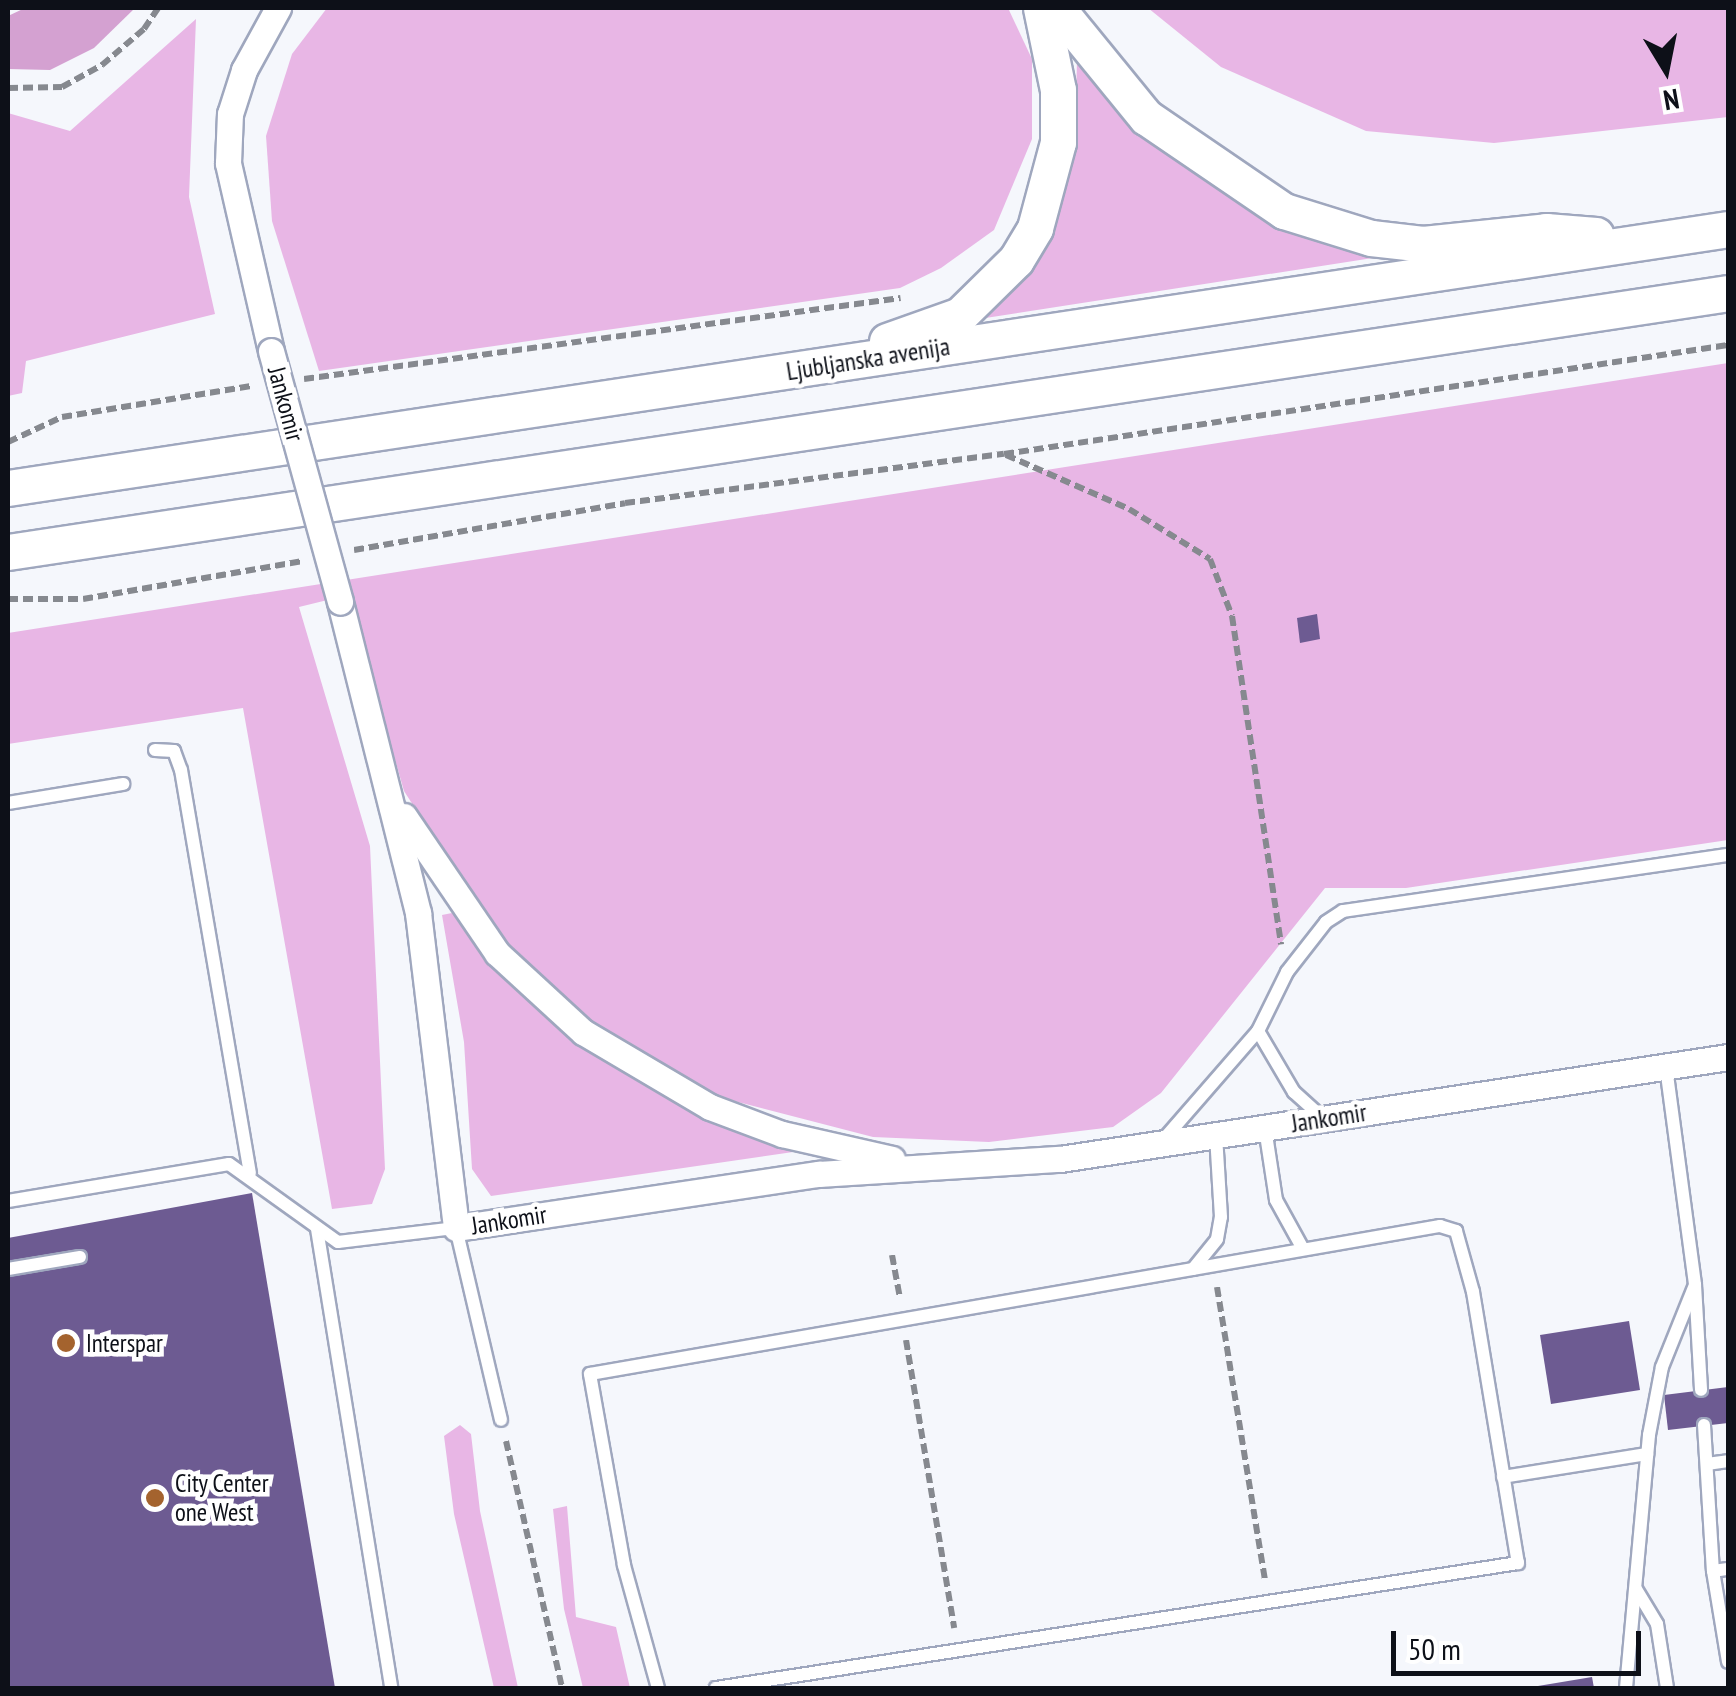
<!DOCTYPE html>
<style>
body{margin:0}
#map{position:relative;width:1736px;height:1696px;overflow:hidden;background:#f5f7fc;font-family:"PT Sans Narrow",sans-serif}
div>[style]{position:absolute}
.green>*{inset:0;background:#e8b6e5}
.forest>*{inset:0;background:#d4a1d1}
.building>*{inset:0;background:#6d5b92}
.path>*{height:6px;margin-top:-3px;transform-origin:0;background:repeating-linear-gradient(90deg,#86898f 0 10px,transparent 0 15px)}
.roads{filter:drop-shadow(2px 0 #9fa7be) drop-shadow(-2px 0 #9fa7be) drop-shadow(0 2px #9fa7be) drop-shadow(0 -2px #9fa7be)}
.lane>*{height:12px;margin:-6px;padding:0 6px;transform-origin:6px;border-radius:6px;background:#fff}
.street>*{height:25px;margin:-12.5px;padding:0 12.5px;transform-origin:12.5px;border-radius:12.5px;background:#fff}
.secondary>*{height:35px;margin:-17.5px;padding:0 17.5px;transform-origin:17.5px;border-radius:17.5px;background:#fff}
.bridges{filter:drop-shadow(2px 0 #9fa7be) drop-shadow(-2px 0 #9fa7be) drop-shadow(0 2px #9fa7be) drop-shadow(0 -2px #9fa7be)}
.street-bridge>*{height:25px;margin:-12.5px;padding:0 12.5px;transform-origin:12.5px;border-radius:12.5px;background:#fff}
.dots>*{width:28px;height:28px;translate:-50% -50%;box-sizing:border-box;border:5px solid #fff;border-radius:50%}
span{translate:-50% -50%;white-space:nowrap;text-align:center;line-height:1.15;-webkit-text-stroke:9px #fff;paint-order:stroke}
.street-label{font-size:25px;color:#0d1018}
.poi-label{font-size:25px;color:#0d1018}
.left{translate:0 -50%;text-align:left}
.frame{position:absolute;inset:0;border:10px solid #0d1018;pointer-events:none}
.north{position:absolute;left:1616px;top:20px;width:100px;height:100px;-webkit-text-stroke:8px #fff;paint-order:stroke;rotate:170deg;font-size:28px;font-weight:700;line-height:40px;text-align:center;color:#0d1018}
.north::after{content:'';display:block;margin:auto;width:35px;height:45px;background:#0d1018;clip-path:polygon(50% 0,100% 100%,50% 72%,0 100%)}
.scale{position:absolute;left:1391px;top:1631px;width:250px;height:45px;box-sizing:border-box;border:5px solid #0d1018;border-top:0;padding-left:12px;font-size:30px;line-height:35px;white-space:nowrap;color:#0d1018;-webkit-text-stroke:8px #fff;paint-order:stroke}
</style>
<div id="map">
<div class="green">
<i style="clip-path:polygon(327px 8px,1008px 8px,1032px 59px,1032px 139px,994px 230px,941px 268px,900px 288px,319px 371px,272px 221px,266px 136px,292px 54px)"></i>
<i style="clip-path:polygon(1148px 8px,1728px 8px,1728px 117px,1494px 143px,1366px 131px,1221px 67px)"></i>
<i style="clip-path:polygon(196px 19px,189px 197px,215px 314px,26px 361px,22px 393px,8px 396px,8px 113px,70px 131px)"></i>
<i style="clip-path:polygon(1077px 59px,1163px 152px,1216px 188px,1268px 219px,1392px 255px,953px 323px,1046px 230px,1075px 145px)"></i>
<i style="clip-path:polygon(1728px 363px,1728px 840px,1406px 888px,1325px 888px,1161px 1093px,1113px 1127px,989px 1142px,873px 1137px,715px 1096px,594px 1028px,505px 949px,404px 791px,348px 595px,299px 607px,370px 846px,385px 1169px,372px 1204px,332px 1209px,243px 708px,8px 744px,8px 633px)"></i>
<i style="clip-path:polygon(452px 913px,514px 984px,594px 1054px,669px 1098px,793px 1152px,491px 1196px,472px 1169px,464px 1042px,442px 915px)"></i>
<i style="clip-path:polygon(460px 1425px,471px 1434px,480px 1511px,518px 1688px,494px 1688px,454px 1514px,444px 1436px)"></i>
<i style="clip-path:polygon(567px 1506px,576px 1617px,616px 1627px,630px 1688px,583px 1688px,564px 1609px,553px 1509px)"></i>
</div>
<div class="forest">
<i style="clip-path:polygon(25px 8px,135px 8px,94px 48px,50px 70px,8px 69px,8px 16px)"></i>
</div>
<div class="building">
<i style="clip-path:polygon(1317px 614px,1320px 639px,1300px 643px,1297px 618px)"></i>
<i style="clip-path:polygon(252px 1193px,335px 1688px,8px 1688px,8px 1238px)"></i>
<i style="clip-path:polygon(1629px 1321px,1640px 1390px,1551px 1404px,1540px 1335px)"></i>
<i style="clip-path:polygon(1728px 1387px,1728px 1423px,1668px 1430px,1664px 1395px)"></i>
<i style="clip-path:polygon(1592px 1677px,1594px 1688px,1538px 1688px,1538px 1686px)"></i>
</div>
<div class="path">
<i style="left:8px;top:88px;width:54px;rotate:-1.1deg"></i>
<i style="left:62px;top:87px;width:46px;rotate:-28.8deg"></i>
<i style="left:102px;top:65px;width:55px;rotate:-40.6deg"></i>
<i style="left:144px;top:29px;width:25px;rotate:-56deg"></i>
<i style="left:304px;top:379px;width:602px;rotate:-7.73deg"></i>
<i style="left:8px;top:442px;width:60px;rotate:-24.8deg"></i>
<i style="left:62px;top:417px;width:193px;rotate:-9.3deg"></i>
<i style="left:1006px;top:455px;width:134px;rotate:23.7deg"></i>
<i style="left:1129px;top:509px;width:95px;rotate:31.7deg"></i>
<i style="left:1210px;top:559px;width:61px;rotate:68.9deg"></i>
<i style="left:1232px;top:616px;width:332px;rotate:81.5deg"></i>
<i style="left:354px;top:550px;width:275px;rotate:-9.8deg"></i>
<i style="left:625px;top:503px;width:382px;rotate:-7.4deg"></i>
<i style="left:1004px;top:454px;width:732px;rotate:-8.56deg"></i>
<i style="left:8px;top:599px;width:75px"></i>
<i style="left:83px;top:599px;width:223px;rotate:-9.8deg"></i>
<i style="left:892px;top:1255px;width:44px;rotate:79.5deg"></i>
<i style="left:1217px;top:1287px;width:297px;rotate:80.7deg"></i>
<i style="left:906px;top:1340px;width:292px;rotate:80.5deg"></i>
<i style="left:506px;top:1441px;width:253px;rotate:77.2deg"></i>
</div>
<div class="roads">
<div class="lane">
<i style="left:155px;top:750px;width:19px;rotate:3deg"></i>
<i style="left:174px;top:751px;width:20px;rotate:70deg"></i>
<i style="left:181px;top:770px;width:409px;rotate:80.3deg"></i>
<i style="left:8px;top:803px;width:117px;rotate:-9.4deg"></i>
<i style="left:1258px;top:1031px;width:71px;rotate:59.5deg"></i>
<i style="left:1294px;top:1092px;width:36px;rotate:42deg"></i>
<i style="left:1666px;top:1067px;width:220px;rotate:82.4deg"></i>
<i style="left:1695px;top:1285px;width:105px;rotate:86.7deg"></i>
<i style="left:1265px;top:1128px;width:73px;rotate:81.3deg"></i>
<i style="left:1276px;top:1200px;width:56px;rotate:61.1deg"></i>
<i style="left:1164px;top:1139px;width:143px;rotate:-49deg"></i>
<i style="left:1258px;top:1031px;width:66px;rotate:-63.8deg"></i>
<i style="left:1287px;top:972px;width:63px;rotate:-52deg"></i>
<i style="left:1326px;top:922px;width:20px;rotate:-33deg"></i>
<i style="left:1343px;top:911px;width:389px;rotate:-8.3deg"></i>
<i style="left:8px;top:1201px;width:224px;rotate:-9.5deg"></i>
<i style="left:229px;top:1164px;width:134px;rotate:35.6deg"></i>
<i style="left:338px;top:1242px;width:119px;rotate:-6.8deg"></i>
<i style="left:456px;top:1228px;width:197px;rotate:76.8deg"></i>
<i style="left:317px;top:1229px;width:465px;rotate:80.8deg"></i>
<i style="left:8px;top:1269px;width:73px;rotate:-9.5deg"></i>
<i style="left:1193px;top:1269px;width:38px;rotate:-51deg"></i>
<i style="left:1217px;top:1239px;width:22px;rotate:-80deg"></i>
<i style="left:1221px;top:1217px;width:81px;rotate:-93.5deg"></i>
<i style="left:1704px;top:1425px;width:146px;rotate:86.5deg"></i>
<i style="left:1713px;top:1571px;width:92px;rotate:80.6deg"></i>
<i style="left:1707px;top:1464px;width:21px;rotate:-8deg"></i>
<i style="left:1503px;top:1477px;width:146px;rotate:-9.1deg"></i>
<i style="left:1713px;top:1571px;width:15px;rotate:-8deg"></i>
<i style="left:1636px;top:1589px;width:41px;rotate:59deg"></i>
<i style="left:1657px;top:1624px;width:65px;rotate:81.1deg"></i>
<i style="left:658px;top:1688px;width:128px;rotate:-105.5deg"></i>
<i style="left:624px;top:1565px;width:194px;rotate:-100.1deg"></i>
<i style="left:590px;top:1374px;width:863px;rotate:-9.88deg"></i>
<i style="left:1440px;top:1226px;width:17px;rotate:17deg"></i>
<i style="left:1456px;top:1231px;width:63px;rotate:74.4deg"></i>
<i style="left:1473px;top:1292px;width:275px;rotate:80.6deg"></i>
<i style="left:1518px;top:1563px;width:812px;rotate:171.14deg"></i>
<i style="left:1626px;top:1688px;width:254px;rotate:-84.8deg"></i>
<i style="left:1649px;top:1435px;width:69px;rotate:-79.2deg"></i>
<i style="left:1662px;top:1367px;width:88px;rotate:-68.1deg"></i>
</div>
<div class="street">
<i style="left:271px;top:351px;width:193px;rotate:-102.9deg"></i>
<i style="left:228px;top:163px;width:49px;rotate:-87.7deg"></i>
<i style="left:230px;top:114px;width:46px;rotate:-72.3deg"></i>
<i style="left:244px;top:70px;width:71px;rotate:-61.3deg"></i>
<i style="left:340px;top:602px;width:321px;rotate:75.9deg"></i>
<i style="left:418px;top:913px;width:317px;rotate:83.1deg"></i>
<i style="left:456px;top:1228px;width:367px;rotate:-8.5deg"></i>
<i style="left:819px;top:1174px;width:241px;rotate:-3.6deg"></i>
<i style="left:1060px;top:1159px;width:676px;rotate:-8.68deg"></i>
<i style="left:404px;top:816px;width:166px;rotate:55.8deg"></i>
<i style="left:497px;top:953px;width:117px;rotate:42.6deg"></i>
<i style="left:583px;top:1032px;width:147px;rotate:30.6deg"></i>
<i style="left:710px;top:1107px;width:77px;rotate:20.6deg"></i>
<i style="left:782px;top:1134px;width:113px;rotate:12.8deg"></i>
</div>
<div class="secondary">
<i style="left:1057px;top:8px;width:141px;rotate:50.8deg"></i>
<i style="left:1146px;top:117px;width:167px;rotate:34.3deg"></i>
<i style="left:1284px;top:211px;width:91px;rotate:17.2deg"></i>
<i style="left:1371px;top:238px;width:52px;rotate:6.6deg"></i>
<i style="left:1423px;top:244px;width:124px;rotate:-6deg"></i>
<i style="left:1546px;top:231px;width:50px;rotate:4.6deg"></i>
<i style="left:887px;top:341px;width:77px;rotate:-19.6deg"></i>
<i style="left:960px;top:315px;width:78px;rotate:-44.5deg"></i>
<i style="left:1016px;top:260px;width:37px;rotate:-59deg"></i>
<i style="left:1035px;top:228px;width:89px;rotate:-75deg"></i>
<i style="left:1058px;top:142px;width:52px;rotate:-90deg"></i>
<i style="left:1058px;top:90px;width:84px;rotate:-101.7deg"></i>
<i style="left:8px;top:488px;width:1739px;rotate:-8.56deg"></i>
<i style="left:8px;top:552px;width:1739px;rotate:-8.56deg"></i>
</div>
</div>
<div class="bridges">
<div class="street-bridge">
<i style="left:271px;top:351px;width:260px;rotate:74.6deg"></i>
</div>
</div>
<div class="dots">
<i style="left:66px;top:1343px;background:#a4632e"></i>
<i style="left:155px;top:1498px;background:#a4632e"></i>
</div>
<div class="street-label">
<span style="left:868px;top:359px;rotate:-9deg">Ljubljanska avenija</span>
<span style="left:286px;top:404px;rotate:75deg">Jankomir</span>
<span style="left:1329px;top:1118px;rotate:-9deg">Jankomir</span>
<span style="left:509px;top:1220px;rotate:-9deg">Jankomir</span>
</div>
<div class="poi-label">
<span class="left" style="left:86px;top:1343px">Interspar</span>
<span class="left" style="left:175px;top:1498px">City Center<br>one West</span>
</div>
<div class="frame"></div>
<div class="north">N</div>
<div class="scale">50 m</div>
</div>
